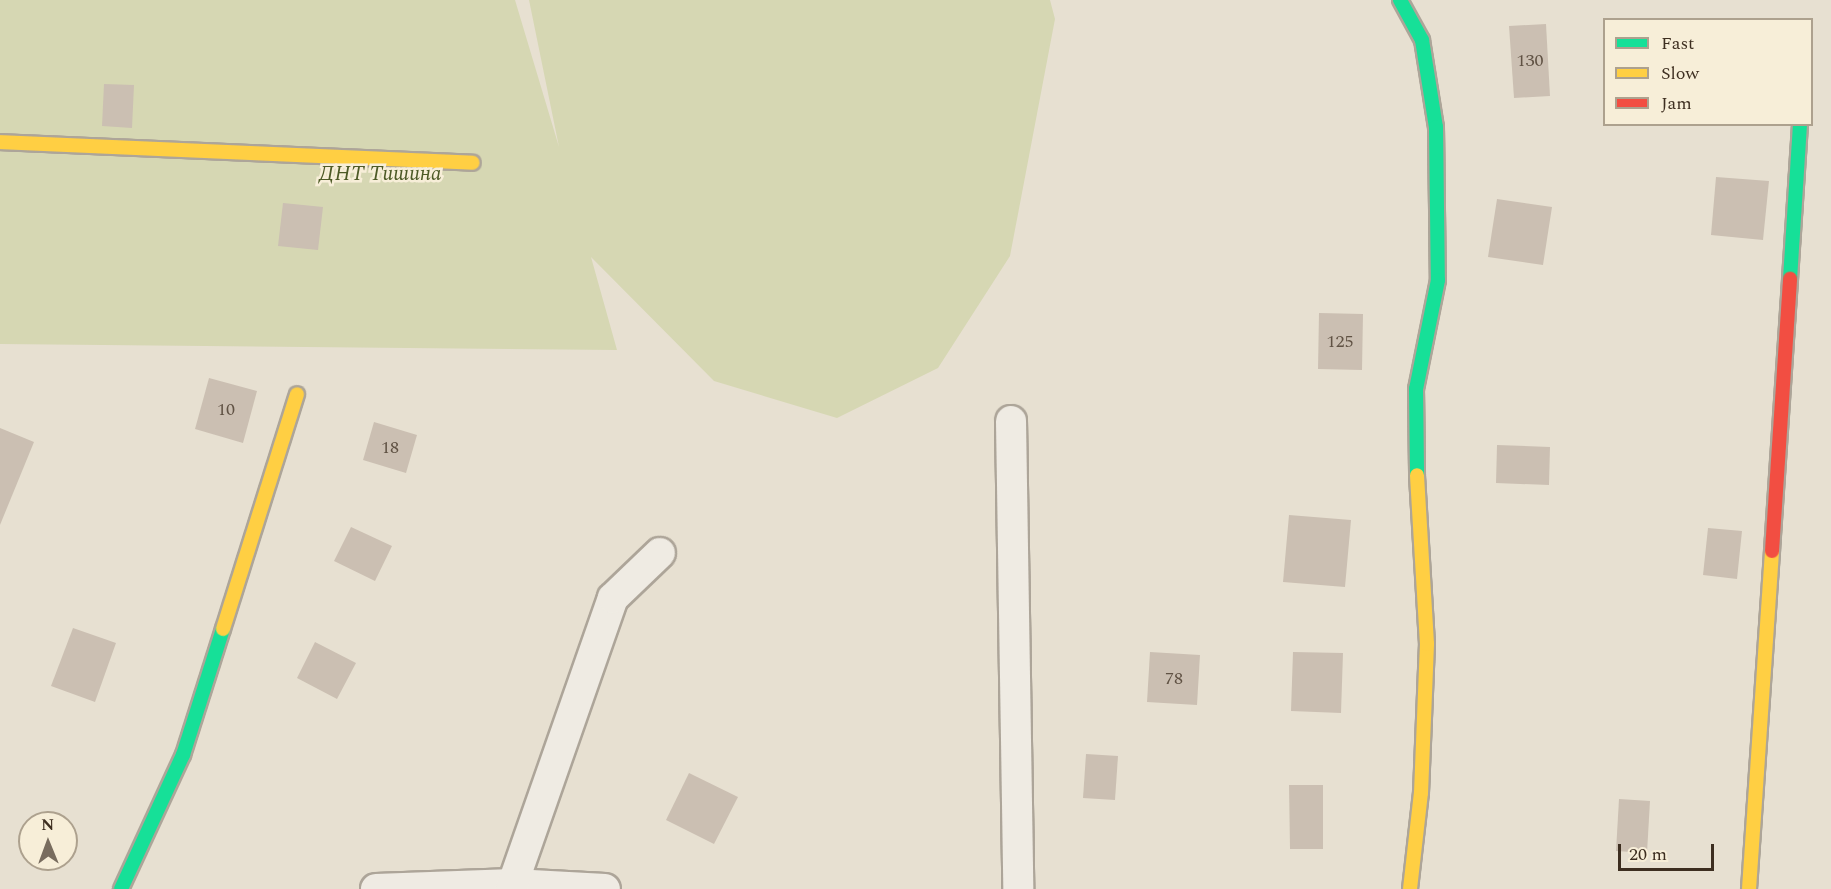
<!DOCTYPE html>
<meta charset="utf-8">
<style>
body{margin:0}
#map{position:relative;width:1831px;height:889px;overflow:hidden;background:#e7e0d1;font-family:Spectral,serif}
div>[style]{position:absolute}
.green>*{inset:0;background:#d6d7b3}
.building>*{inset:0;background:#cbbfb2}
.roads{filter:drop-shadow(2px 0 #ada599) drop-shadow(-2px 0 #ada599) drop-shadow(0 2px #ada599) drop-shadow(0 -2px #ada599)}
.street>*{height:30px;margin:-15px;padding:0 15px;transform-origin:15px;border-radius:15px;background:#efebe3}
.fast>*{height:14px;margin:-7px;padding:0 7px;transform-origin:7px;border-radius:7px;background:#16e098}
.slow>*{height:14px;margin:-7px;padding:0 7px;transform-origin:7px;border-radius:7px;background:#ffcf43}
.jam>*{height:14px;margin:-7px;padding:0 7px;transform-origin:7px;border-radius:7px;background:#f24e42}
span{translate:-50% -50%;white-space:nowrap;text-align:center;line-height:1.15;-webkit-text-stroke:5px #f7eed8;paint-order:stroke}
.number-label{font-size:18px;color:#605244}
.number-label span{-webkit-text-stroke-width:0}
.park-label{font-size:21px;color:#4d5a26;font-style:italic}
.legend{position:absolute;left:1603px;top:18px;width:210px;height:108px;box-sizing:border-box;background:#f7eed8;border:2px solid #ada18e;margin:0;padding:8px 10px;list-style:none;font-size:18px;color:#3d2e20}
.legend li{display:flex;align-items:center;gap:12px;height:30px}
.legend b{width:30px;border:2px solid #ada18e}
.north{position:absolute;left:18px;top:811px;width:60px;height:60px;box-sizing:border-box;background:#f7eed8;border:2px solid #ada18e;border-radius:50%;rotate:359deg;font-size:16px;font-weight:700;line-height:24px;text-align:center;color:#3d2e20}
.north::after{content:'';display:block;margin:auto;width:21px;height:27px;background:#786c5e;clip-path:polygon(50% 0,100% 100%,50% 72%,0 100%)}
.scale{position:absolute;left:1618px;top:844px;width:96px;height:27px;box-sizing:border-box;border:3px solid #3d2e20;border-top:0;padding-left:8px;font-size:18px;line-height:21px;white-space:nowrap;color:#3d2e20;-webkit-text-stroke:4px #f7eed8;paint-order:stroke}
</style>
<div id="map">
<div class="green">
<i style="clip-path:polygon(0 0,515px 0,559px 147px,529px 0,1050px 0,1055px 19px,1010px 256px,938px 368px,837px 418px,714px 381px,591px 257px,617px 350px,0 344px)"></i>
</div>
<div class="building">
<i style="clip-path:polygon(1546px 24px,1550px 96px,1514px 98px,1509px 26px)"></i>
<i style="clip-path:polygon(104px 84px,134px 85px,132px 128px,102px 126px)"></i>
<i style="clip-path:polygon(1716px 177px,1769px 181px,1763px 240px,1711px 235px)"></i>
<i style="clip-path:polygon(1497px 199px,1552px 207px,1543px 265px,1488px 257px)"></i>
<i style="clip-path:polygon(283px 203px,323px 207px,318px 250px,278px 246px)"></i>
<i style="clip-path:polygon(1319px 313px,1363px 314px,1362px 370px,1318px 369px)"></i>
<i style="clip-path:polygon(209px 378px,257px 391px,243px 443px,195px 429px)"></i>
<i style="clip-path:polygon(374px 422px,417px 435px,406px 473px,363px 460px)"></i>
<i style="clip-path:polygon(0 428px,34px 442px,0 525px)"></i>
<i style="clip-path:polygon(1497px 445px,1550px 447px,1549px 485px,1496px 483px)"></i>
<i style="clip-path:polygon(1289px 515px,1351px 520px,1345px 587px,1283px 582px)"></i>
<i style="clip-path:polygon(351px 527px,392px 546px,375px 581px,334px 561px)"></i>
<i style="clip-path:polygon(1708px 528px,1742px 531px,1737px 579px,1703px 575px)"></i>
<i style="clip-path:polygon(73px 628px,116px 643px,95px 702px,51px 686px)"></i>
<i style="clip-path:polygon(315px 642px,356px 663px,337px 699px,297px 678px)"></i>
<i style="clip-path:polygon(1150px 652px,1200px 655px,1197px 705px,1147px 702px)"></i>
<i style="clip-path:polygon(1293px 652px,1343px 653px,1341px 713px,1291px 711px)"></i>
<i style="clip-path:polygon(1086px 754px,1118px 756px,1115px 800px,1083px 798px)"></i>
<i style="clip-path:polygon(689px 773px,738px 797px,714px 844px,666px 820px)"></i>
<i style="clip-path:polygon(1289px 785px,1323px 785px,1323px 849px,1290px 849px)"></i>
<i style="clip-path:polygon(1619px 799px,1650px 801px,1647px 853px,1616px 851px)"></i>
</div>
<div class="roads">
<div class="street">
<i style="left:1011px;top:421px;width:468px;rotate:89.1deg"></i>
<i style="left:376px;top:889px;width:137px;rotate:-2.1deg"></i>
<i style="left:513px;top:884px;width:92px;rotate:3.1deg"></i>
<i style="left:511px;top:889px;width:308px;rotate:-70.7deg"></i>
<i style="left:613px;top:598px;width:65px;rotate:-43.8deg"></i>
</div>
<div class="fast">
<i style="left:1400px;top:0;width:46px;rotate:61.2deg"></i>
<i style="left:1422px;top:40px;width:88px;rotate:80.9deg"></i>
<i style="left:1436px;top:127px;width:153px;rotate:89.3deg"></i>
<i style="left:1438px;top:280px;width:111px;rotate:101.4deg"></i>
<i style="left:1416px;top:389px;width:86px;rotate:89.3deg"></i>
<i style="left:1790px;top:279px;width:155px;rotate:-86.3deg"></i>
<i style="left:121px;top:889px;width:148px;rotate:-65.2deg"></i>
<i style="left:183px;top:755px;width:132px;rotate:-72.4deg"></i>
</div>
<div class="slow">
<i style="left:0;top:142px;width:473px;rotate:2.5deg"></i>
<i style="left:223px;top:629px;width:246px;rotate:-72.5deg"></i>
<i style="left:1410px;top:889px;width:97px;rotate:-83.5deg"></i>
<i style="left:1421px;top:793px;width:149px;rotate:-87.7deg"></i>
<i style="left:1427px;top:644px;width:169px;rotate:-93.4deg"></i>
<i style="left:1749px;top:889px;width:339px;rotate:-86.1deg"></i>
</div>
<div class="jam">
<i style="left:1772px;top:551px;width:273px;rotate:-86.2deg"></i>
</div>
</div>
<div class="number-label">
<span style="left:1530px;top:61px">130</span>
<span style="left:1340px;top:342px">125</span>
<span style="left:226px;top:410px">10</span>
<span style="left:390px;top:448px">18</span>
<span style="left:1174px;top:679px">78</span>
</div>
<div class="park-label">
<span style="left:380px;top:174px">ДНТ Тишина</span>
</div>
<ul class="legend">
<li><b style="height:8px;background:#16e098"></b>Fast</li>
<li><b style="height:8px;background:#ffcf43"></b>Slow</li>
<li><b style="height:8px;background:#f24e42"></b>Jam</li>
</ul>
<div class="north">N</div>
<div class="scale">20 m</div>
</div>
